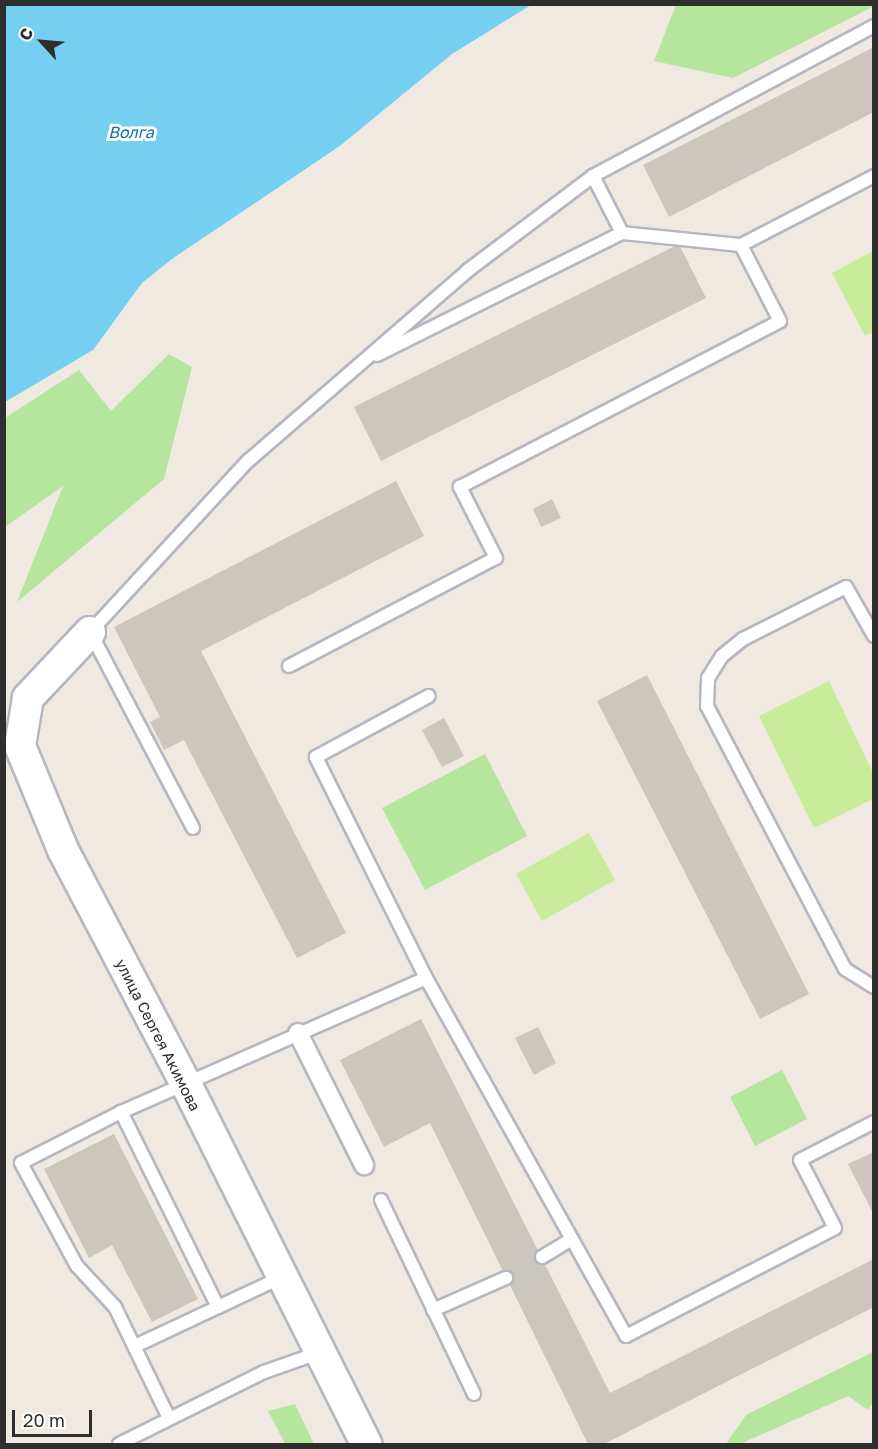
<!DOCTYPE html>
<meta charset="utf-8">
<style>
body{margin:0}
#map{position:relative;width:878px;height:1449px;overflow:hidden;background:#efe9e1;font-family:"Golos Text",sans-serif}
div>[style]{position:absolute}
.green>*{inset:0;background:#b6e59e}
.pitch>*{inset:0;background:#c9ec9a}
.water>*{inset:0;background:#75cff0}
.building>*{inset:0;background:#cbc7bf}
.roads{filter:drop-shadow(2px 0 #b4b7c1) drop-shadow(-2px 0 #b4b7c1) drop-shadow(0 2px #b4b7c1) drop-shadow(0 -2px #b4b7c1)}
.service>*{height:12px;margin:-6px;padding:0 6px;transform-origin:6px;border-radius:6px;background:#fff}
.pedestrian>*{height:18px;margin:-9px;padding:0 9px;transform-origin:9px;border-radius:9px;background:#fff}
.tertiary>*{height:30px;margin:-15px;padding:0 15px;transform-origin:15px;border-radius:15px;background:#fff}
span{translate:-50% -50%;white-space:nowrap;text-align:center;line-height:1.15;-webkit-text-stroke:6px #fff;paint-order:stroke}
.street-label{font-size:15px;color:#2e2e2e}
.water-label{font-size:16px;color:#0d6fa3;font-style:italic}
.frame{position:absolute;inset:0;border:6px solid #2e2e2e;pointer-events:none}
.north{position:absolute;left:12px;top:12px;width:60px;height:60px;-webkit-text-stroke:4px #fff;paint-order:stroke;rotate:296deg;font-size:16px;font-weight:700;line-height:24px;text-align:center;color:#2e2e2e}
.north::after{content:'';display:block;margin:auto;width:21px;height:27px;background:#2e2e2e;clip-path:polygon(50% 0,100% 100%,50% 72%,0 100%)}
.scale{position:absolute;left:12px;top:1410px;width:80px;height:27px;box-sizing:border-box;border:3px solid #2e2e2e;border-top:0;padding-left:8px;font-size:18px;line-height:21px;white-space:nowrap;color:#2e2e2e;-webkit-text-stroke:4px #fff;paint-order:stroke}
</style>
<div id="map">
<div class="green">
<i style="clip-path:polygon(676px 5px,873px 4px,874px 6px,733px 78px,654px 61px)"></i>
<i style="clip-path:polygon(169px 354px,192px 367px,164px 479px,17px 602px,63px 486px,5px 527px,5px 418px,79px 370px,111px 411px)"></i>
<i style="clip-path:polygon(485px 754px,527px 836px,425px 890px,382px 808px)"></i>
<i style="clip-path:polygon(782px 1070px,807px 1119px,755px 1146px,730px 1097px)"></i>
<i style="clip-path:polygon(873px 1352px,873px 1402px,868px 1410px,848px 1396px,740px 1444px,726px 1444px,746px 1415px)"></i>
<i style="clip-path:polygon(295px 1404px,314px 1444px,285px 1444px,268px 1411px)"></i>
</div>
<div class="pitch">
<i style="clip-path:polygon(873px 251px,873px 332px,865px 336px,832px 273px)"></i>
<i style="clip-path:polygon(829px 681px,873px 773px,873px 799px,814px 828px,759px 716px)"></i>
<i style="clip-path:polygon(589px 833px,615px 880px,542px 921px,516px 874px)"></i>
</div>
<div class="water">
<i style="clip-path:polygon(5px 4px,531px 4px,531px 5px,452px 54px,341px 145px,172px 259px,142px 283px,93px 350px,5px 402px)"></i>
</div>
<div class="building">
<i style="clip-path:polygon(874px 47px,874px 112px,669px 217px,643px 165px)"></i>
<i style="clip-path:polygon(679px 244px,706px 298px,381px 461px,354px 407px)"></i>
<i style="clip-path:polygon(396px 481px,424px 536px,201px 651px,346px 933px,297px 958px,184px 740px,164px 750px,150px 722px,160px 717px,114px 627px)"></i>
<i style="clip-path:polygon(552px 499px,561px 518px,541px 527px,533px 509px)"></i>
<i style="clip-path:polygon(647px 675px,809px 994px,760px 1019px,597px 701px)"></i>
<i style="clip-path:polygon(444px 718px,464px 756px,442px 767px,422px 730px)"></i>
<i style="clip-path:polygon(421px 1019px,610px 1393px,874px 1259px,874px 1307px,604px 1444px,588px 1444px,430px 1123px,384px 1147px,340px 1060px)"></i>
<i style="clip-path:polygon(538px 1027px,556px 1063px,534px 1075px,515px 1038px)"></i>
<i style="clip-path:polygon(114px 1134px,198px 1299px,152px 1322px,112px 1245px,89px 1258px,44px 1169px)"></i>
<i style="clip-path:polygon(874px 1152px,874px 1215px,848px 1164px)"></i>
</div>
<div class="roads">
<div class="service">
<i style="left:622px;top:233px;width:120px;rotate:5.8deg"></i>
<i style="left:377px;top:355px;width:274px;rotate:-26.5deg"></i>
<i style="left:622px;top:233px;width:64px;rotate:-117deg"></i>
<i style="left:874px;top:636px;width:56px;rotate:-119.7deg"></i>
<i style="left:846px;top:587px;width:115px;rotate:153.2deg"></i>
<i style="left:743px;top:639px;width:27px;rotate:141deg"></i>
<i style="left:722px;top:656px;width:26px;rotate:122deg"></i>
<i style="left:708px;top:678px;width:28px;rotate:92deg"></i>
<i style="left:707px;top:706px;width:297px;rotate:62.3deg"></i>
<i style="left:845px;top:969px;width:34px;rotate:32deg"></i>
<i style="left:289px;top:666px;width:233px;rotate:-27.6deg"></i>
<i style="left:496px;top:558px;width:80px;rotate:-116.9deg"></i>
<i style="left:460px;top:487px;width:360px;rotate:-27.4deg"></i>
<i style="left:780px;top:321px;width:85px;rotate:-117.2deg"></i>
<i style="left:741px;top:245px;width:150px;rotate:-27.4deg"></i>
<i style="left:193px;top:828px;width:221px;rotate:-117.7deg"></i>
<i style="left:90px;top:632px;width:233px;rotate:-47.3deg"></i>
<i style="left:248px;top:461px;width:290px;rotate:-40.9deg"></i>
<i style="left:467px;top:271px;width:158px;rotate:-37deg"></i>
<i style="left:593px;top:176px;width:319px;rotate:-28.1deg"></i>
<i style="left:426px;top:978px;width:247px;rotate:-116.5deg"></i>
<i style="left:316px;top:757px;width:128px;rotate:-28.4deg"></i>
<i style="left:121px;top:1112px;width:333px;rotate:-23.7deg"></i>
<i style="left:426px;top:978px;width:410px;rotate:60.8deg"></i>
<i style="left:626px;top:1336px;width:235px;rotate:-27.3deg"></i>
<i style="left:835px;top:1228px;width:76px;rotate:-117.2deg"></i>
<i style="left:800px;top:1160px;width:83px;rotate:-27.2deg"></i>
<i style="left:381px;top:1200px;width:215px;rotate:64.4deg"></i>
<i style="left:542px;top:1257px;width:35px;rotate:-31deg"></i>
<i style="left:218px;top:1307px;width:71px;rotate:-25.1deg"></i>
<i style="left:433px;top:1310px;width:80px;rotate:-23.7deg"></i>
<i style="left:135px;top:1346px;width:92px;rotate:-25.2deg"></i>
<i style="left:218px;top:1307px;width:218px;rotate:-116.4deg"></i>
<i style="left:121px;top:1112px;width:112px;rotate:153deg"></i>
<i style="left:21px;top:1163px;width:117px;rotate:61.5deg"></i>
<i style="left:77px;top:1266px;width:56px;rotate:47.2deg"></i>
<i style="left:115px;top:1307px;width:123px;rotate:64.1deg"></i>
<i style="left:119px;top:1444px;width:162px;rotate:-26.4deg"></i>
<i style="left:264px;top:1372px;width:57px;rotate:-19.4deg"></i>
</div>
<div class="pedestrian">
<i style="left:298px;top:1033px;width:148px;rotate:63.4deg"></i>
</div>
<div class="tertiary">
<i style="left:90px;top:632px;width:91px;rotate:133.2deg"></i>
<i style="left:28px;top:698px;width:49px;rotate:99.5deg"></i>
<i style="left:20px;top:746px;width:113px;rotate:67.5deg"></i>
<i style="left:63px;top:850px;width:262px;rotate:62.3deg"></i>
<i style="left:185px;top:1082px;width:405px;rotate:63.4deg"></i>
</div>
</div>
<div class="street-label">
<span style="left:158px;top:1035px;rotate:63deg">улица Сергея Акимова</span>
</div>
<div class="water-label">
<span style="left:131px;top:132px">Волга</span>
</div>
<div class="frame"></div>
<div class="north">С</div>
<div class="scale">20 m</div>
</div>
